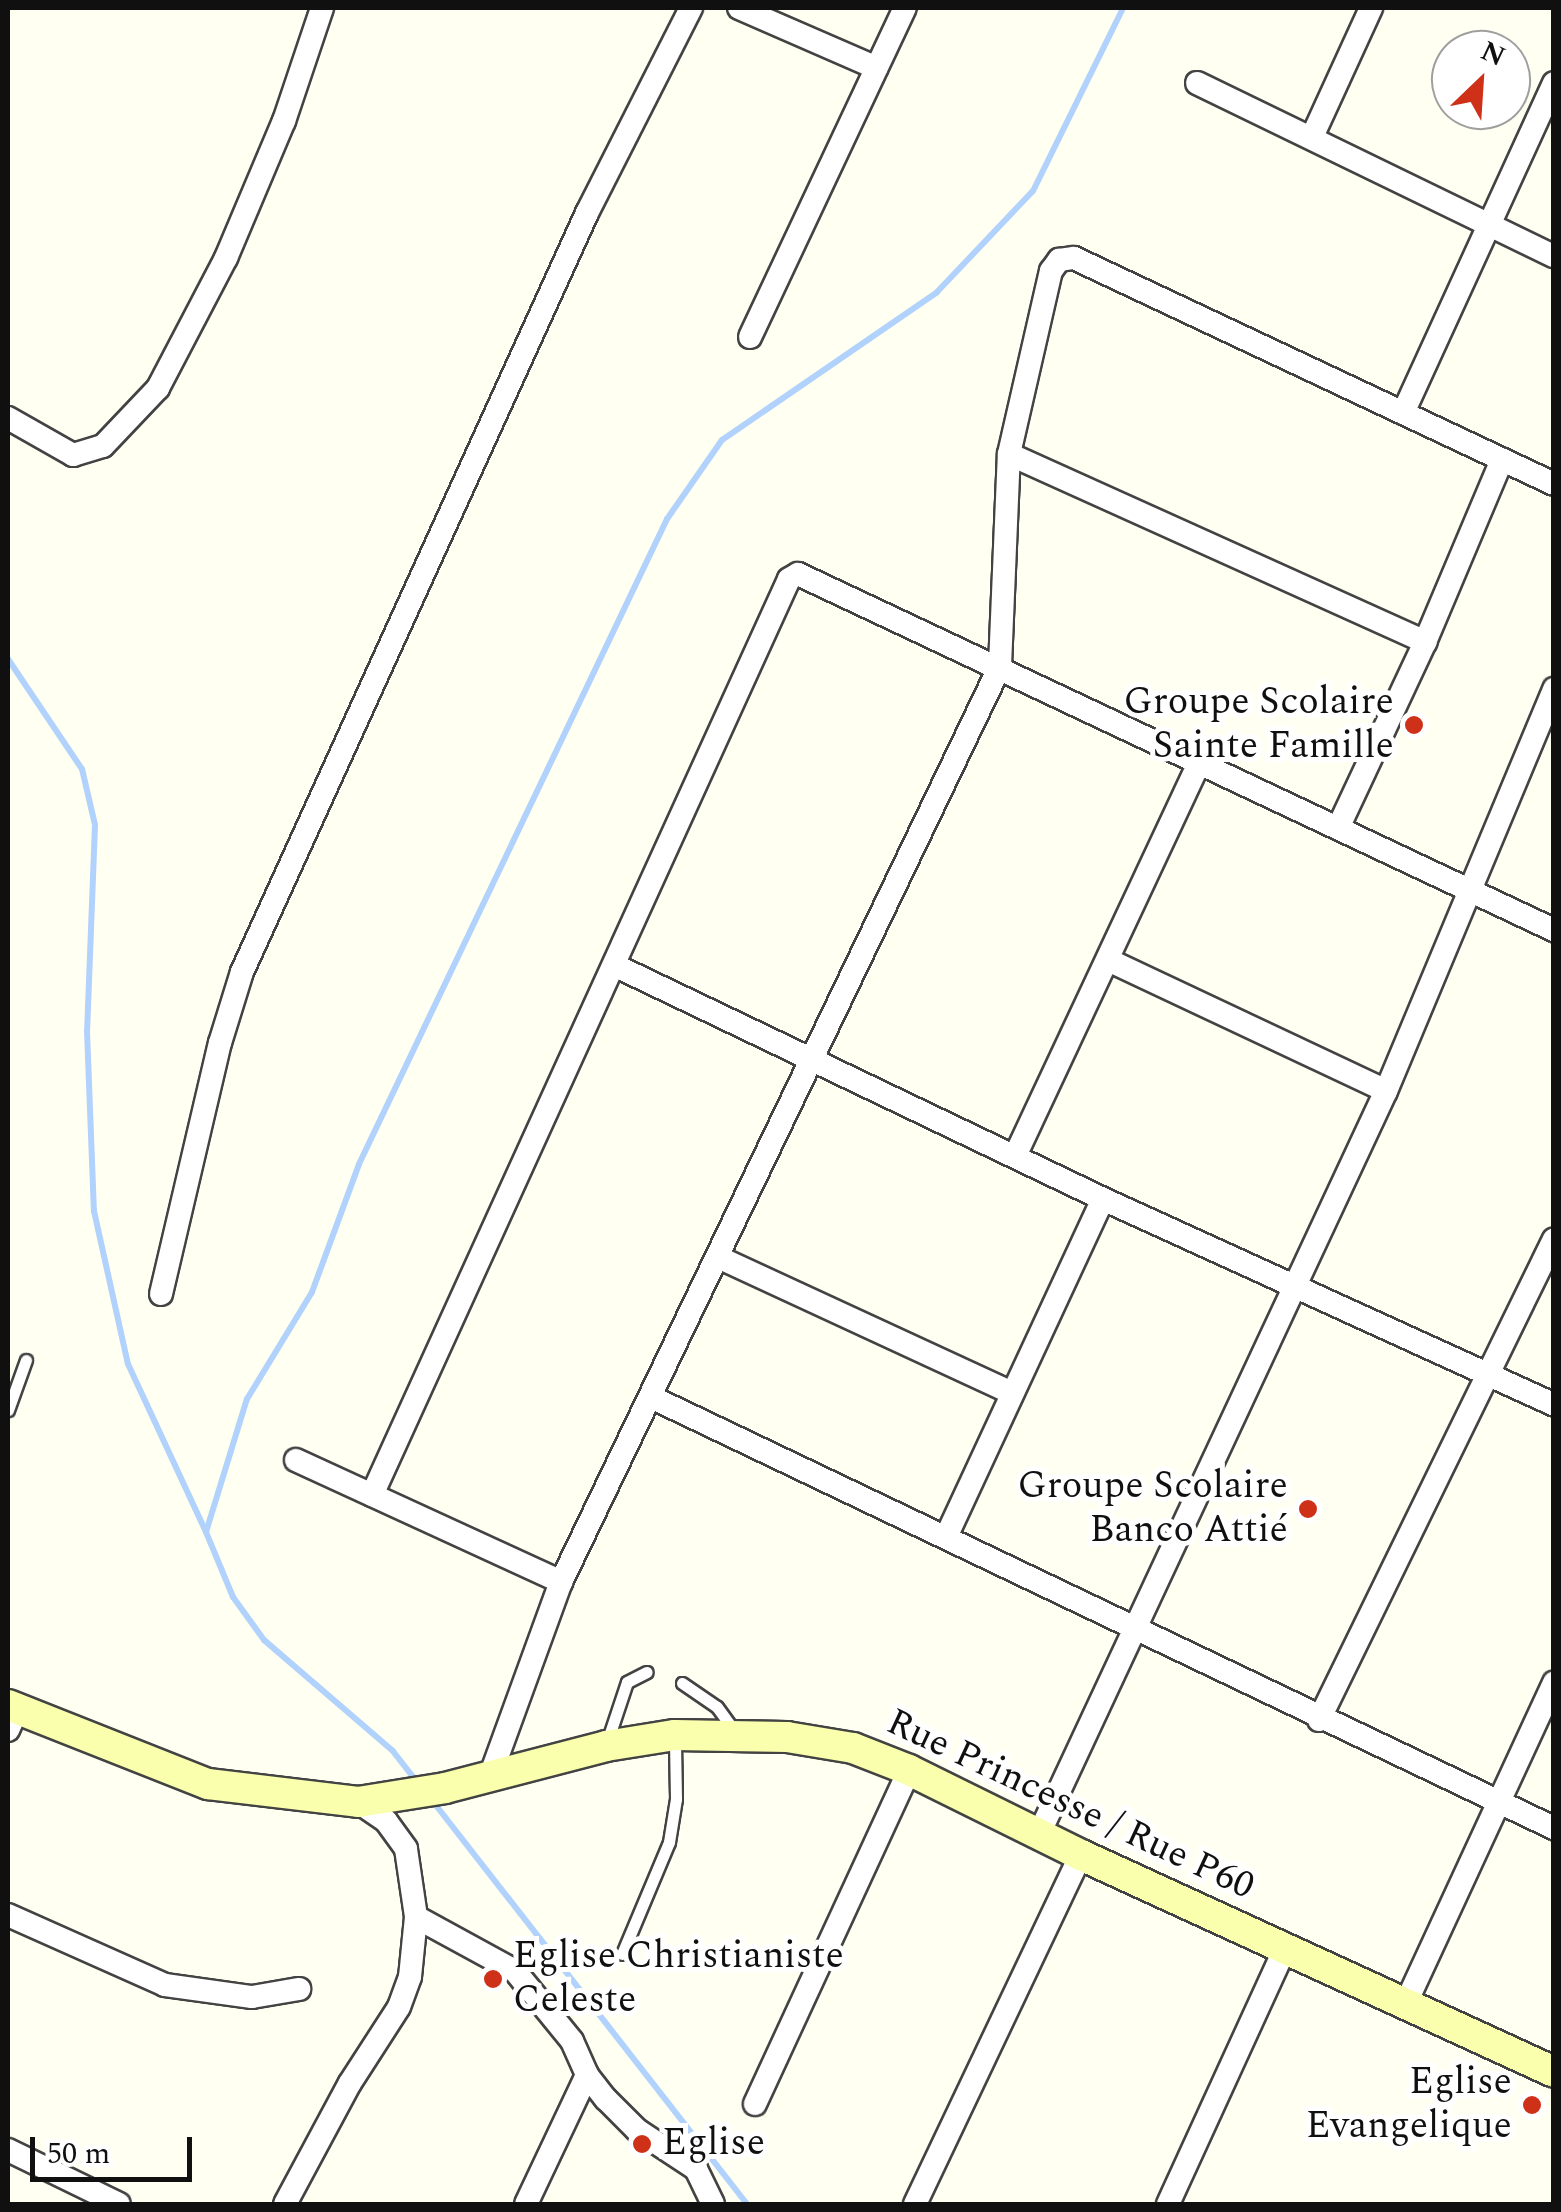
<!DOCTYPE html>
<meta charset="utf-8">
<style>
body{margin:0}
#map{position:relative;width:1561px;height:2212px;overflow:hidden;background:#fffff2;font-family:Spectral,serif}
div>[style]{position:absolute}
.stream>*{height:6px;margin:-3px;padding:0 3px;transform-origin:3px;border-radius:3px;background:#b1d2fc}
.roads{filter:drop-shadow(2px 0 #434343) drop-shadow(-2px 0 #434343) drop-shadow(0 2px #434343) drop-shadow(0 -2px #434343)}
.lane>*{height:11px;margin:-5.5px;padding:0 5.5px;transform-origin:5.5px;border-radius:5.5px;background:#fff}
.street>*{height:22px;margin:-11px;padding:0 11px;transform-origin:11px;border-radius:11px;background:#fff}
.secondary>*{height:30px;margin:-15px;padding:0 15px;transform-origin:15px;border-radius:15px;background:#f9ffad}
.dots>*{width:28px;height:28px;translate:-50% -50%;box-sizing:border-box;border:5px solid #fff;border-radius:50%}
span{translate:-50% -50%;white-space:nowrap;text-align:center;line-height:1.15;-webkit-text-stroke:10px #fff;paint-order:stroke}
.poi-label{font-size:38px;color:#101010}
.right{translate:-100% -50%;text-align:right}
.left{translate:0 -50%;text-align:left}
.street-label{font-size:38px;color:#101010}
.frame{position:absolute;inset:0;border:10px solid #101010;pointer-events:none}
.north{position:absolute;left:1431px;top:30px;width:100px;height:100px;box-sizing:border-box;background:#fff;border:2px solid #9f9f9f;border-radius:50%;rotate:25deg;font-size:28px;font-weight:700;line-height:40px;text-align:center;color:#101010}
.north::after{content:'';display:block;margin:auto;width:35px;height:45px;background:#cf3118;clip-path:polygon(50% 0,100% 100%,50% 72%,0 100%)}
.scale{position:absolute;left:30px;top:2137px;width:162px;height:45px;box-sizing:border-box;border:5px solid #101010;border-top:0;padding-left:12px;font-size:30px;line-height:35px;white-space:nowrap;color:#101010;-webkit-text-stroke:8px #fff;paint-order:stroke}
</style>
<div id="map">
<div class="stream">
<i style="left:8px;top:659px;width:133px;rotate:56.1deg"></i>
<i style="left:82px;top:769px;width:57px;rotate:76.9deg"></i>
<i style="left:95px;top:825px;width:206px;rotate:92.2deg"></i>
<i style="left:87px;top:1031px;width:180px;rotate:87.8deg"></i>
<i style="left:94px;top:1211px;width:157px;rotate:77.5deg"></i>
<i style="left:128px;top:1364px;width:185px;rotate:65.1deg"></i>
<i style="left:417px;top:1782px;width:39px;rotate:-128deg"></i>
<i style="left:393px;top:1751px;width:170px;rotate:-139.3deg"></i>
<i style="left:264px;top:1640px;width:53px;rotate:-125.8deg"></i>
<i style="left:233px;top:1597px;width:70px;rotate:-112.6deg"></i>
<i style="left:206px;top:1532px;width:139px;rotate:-72.9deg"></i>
<i style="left:247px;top:1399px;width:125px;rotate:-58.7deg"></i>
<i style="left:312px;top:1292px;width:136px;rotate:-69.8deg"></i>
<i style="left:359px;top:1164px;width:715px;rotate:-64.47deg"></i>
<i style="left:667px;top:519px;width:96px;rotate:-55.2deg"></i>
<i style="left:722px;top:440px;width:261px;rotate:-34.5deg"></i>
<i style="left:937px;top:292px;width:139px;rotate:-46.5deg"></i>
<i style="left:1033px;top:191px;width:204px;rotate:-63.8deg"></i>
<i style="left:431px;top:1799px;width:514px;rotate:52.04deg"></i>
</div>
<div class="roads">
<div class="lane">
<i style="left:8px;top:1410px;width:53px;rotate:-70.2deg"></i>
<i style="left:682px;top:1683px;width:42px;rotate:34.4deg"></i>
<i style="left:717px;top:1707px;width:29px;rotate:54deg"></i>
<i style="left:607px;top:1742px;width:63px;rotate:-71.6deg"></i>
<i style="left:627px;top:1682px;width:22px;rotate:-27deg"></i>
<i style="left:622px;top:1954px;width:121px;rotate:-67.2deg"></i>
<i style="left:669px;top:1842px;width:44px;rotate:-80.8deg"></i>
<i style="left:676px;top:1799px;width:60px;rotate:-91deg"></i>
</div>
<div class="street">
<i style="left:739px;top:8px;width:150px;rotate:23.5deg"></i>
<i style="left:1197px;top:83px;width:397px;rotate:25.9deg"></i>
<i style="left:1312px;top:137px;width:142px;rotate:-65.4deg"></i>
<i style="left:750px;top:337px;width:364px;rotate:-64.8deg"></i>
<i style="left:1403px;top:413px;width:363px;rotate:-65.4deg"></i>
<i style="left:8px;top:418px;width:75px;rotate:29.6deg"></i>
<i style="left:73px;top:455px;width:31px;rotate:-17deg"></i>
<i style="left:103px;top:446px;width:80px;rotate:-46.5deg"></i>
<i style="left:158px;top:388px;width:147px;rotate:-62.4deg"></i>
<i style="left:226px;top:258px;width:149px;rotate:-67.1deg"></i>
<i style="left:284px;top:121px;width:119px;rotate:-71.4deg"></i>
<i style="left:1009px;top:454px;width:457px;rotate:24.3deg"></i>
<i style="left:1338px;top:828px;width:205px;rotate:-64.9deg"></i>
<i style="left:1425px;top:642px;width:198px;rotate:-67.1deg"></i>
<i style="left:1108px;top:960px;width:307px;rotate:25.2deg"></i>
<i style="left:614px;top:965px;width:542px;rotate:25.57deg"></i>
<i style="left:1103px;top:1199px;width:496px;rotate:24.5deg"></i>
<i style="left:1015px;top:1156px;width:434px;rotate:-64.9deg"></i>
<i style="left:720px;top:1258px;width:322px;rotate:24.8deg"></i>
<i style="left:161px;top:1294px;width:258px;rotate:-76.8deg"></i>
<i style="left:220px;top:1043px;width:74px;rotate:-72.8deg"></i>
<i style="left:242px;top:972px;width:834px;rotate:-65.56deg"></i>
<i style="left:587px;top:213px;width:230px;rotate:-63.1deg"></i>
<i style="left:651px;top:1397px;width:1001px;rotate:25.52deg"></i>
<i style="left:296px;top:1460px;width:292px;rotate:24.7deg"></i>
<i style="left:372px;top:1495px;width:1006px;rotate:-65.52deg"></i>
<i style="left:789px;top:579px;width:10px;rotate:-29deg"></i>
<i style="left:798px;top:574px;width:836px;rotate:25.22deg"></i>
<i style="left:947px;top:1535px;width:370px;rotate:-65.1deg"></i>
<i style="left:1319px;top:1720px;width:535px;rotate:-63.96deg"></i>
<i style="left:8px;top:1730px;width:22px;rotate:-66deg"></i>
<i style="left:491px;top:1774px;width:204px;rotate:-70deg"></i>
<i style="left:561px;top:1582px;width:1016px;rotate:-64.39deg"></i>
<i style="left:1000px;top:666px;width:212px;rotate:-87.6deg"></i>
<i style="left:1009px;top:454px;width:188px;rotate:-77.1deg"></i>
<i style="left:1051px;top:271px;width:14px;rotate:-54deg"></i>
<i style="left:1059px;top:260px;width:15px;rotate:-8deg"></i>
<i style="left:1074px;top:258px;width:531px;rotate:25.21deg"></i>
<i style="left:358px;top:1802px;width:34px;rotate:34deg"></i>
<i style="left:386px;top:1821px;width:34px;rotate:54deg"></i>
<i style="left:406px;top:1849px;width:69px;rotate:81.6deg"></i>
<i style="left:416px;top:1917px;width:113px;rotate:28.6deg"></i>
<i style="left:515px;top:1971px;width:90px;rotate:50.8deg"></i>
<i style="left:572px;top:2041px;width:37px;rotate:66deg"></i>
<i style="left:587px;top:2075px;width:31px;rotate:52deg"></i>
<i style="left:606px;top:2099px;width:44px;rotate:45deg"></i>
<i style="left:637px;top:2130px;width:71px;rotate:33.5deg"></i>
<i style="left:696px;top:2169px;width:39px;rotate:64deg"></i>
<i style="left:1039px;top:1834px;width:820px;rotate:-64.97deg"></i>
<i style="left:1386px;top:1091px;width:436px;rotate:-67.3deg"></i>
<i style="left:8px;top:1915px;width:172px;rotate:24deg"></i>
<i style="left:165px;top:1985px;width:88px;rotate:7.9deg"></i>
<i style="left:252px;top:1997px;width:48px;rotate:-9.7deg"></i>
<i style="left:1406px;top:2003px;width:353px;rotate:-65.2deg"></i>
<i style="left:755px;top:2104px;width:368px;rotate:-65.2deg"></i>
<i style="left:8px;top:2150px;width:123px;rotate:25.9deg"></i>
<i style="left:285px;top:2204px;width:137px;rotate:-61.8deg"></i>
<i style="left:350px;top:2083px;width:90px;rotate:-57.2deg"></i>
<i style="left:399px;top:2007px;width:32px;rotate:-70deg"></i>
<i style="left:410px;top:1977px;width:60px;rotate:-84.3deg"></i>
<i style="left:526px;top:2204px;width:143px;rotate:-64.7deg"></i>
<i style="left:915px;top:2204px;width:386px;rotate:-64.6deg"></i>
<i style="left:1168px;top:2204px;width:281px;rotate:-65.4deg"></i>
</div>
<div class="secondary">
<i style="left:8px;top:1705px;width:215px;rotate:21.6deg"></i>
<i style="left:208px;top:1784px;width:151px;rotate:6.8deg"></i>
<i style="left:358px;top:1802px;width:88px;rotate:-9.1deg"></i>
<i style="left:445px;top:1788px;width:166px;rotate:-14.6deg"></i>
<i style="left:606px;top:1746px;width:70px;rotate:-9.1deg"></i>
<i style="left:675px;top:1735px;width:112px;rotate:1deg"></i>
<i style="left:787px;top:1737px;width:67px;rotate:9.5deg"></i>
<i style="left:853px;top:1748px;width:60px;rotate:21.4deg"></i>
<i style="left:909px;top:1770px;width:192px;rotate:26.3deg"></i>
<i style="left:1081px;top:1855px;width:520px;rotate:24.64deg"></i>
</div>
</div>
<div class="dots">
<i style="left:1414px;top:725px;background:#cf3118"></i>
<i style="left:1308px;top:1509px;background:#cf3118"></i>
<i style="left:493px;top:1979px;background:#cf3118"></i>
<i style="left:1532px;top:2105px;background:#cf3118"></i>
<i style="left:642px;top:2144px;background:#cf3118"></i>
</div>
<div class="poi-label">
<span class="right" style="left:1394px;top:725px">Groupe Scolaire<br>Sainte Famille</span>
<span class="right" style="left:1288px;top:1509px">Groupe Scolaire<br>Banco Attié</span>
<span class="left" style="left:513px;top:1979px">Eglise Christianiste<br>Celeste</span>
<span class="right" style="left:1512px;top:2105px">Eglise<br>Evangelique</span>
<span class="left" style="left:662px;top:2144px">Eglise</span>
</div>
<div class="street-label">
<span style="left:1070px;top:1805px;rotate:25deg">Rue Princesse / Rue P60</span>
</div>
<div class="frame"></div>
<div class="north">N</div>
<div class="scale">50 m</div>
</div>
